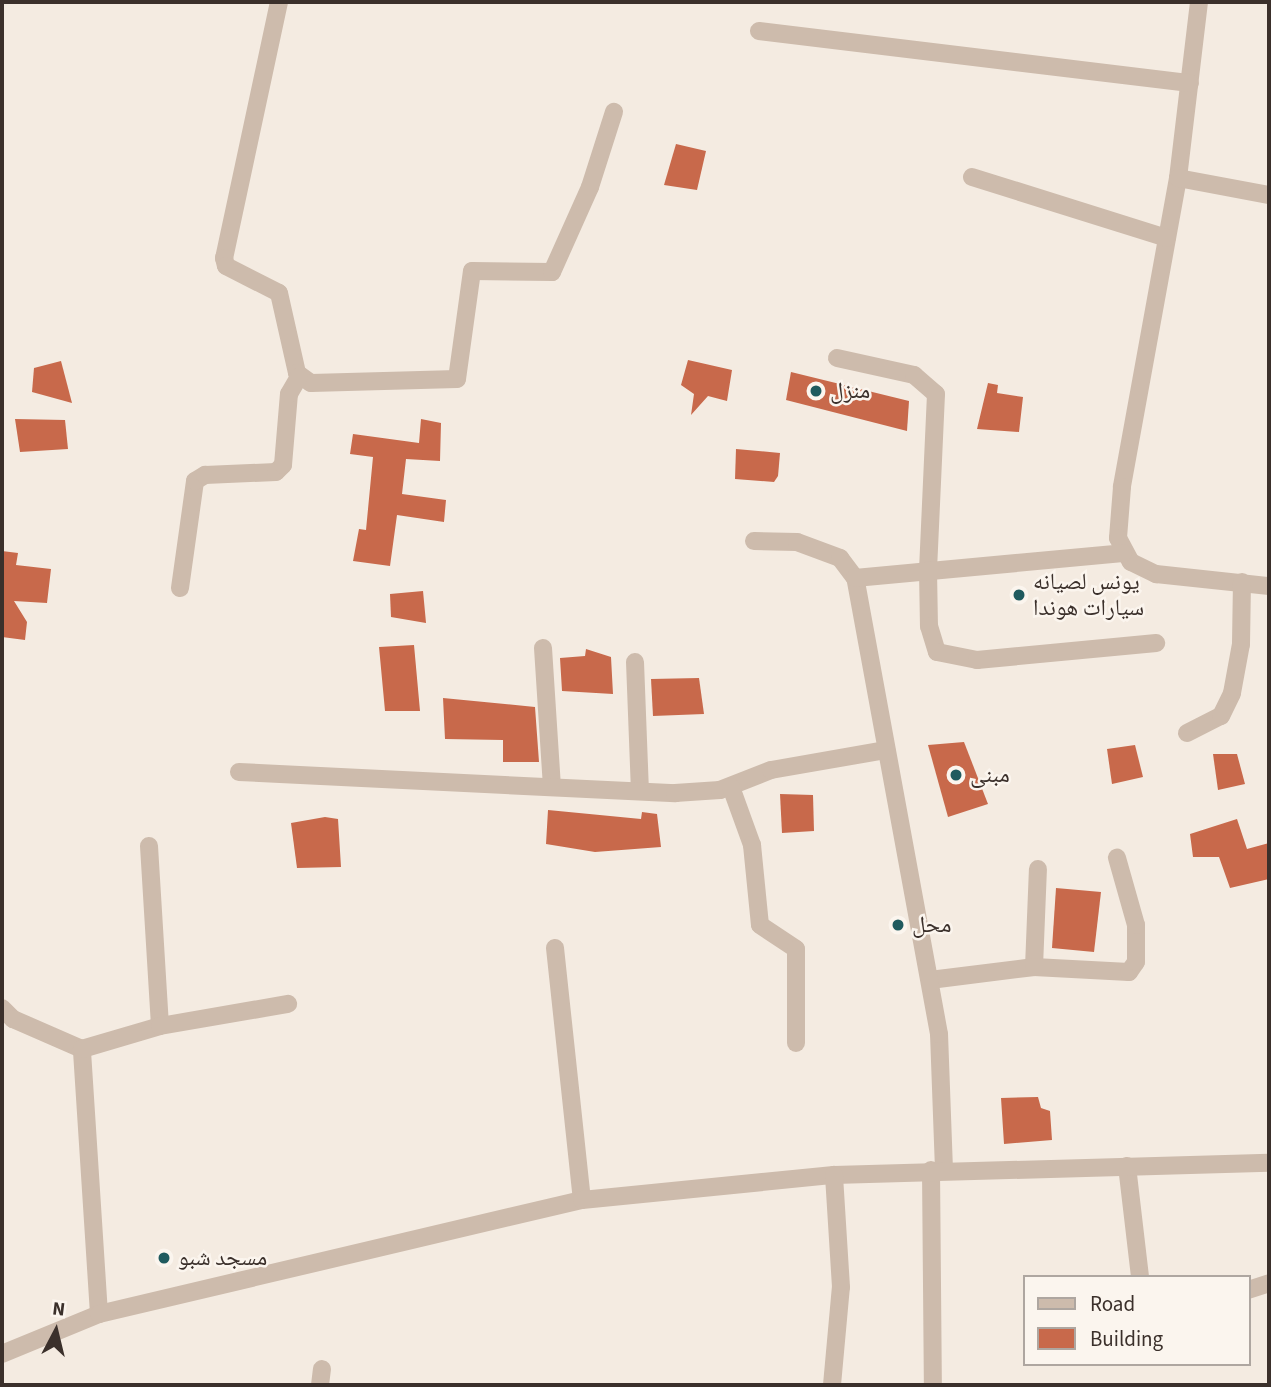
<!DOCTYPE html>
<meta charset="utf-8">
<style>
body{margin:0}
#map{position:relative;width:1271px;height:1387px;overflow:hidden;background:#f4ebe1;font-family:"Source Sans 3","Noto Naskh Arabic",sans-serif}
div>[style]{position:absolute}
.building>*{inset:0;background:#c8694b}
.minor>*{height:18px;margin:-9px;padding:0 9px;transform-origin:9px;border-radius:9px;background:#cdbbac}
.dots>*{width:19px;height:19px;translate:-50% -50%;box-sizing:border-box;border:4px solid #fbf5ee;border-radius:50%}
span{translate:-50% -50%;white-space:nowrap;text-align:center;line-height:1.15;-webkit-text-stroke:5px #fbf5ee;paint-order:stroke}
.poi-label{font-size:23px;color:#3b302b}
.left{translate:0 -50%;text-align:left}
.frame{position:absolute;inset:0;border:4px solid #3b302b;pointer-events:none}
.legend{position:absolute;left:1023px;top:1275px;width:228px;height:91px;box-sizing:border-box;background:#fbf5ee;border:2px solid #aea6a0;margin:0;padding:9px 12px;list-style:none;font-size:21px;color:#3b302b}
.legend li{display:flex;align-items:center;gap:14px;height:35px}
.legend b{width:35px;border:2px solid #aea6a0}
.north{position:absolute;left:21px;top:1296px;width:70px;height:70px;-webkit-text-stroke:5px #fbf5ee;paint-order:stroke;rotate:7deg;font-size:19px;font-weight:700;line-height:28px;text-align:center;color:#3b302b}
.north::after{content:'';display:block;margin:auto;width:24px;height:32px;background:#3b302b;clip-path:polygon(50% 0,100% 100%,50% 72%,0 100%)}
</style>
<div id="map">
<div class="building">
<i style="clip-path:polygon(676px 144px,706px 151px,697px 190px,664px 185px)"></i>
<i style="clip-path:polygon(688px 360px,732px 370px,727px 401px,708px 396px,691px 415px,694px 394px,681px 385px)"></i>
<i style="clip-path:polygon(61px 361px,72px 403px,32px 392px,34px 368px)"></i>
<i style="clip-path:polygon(791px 372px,909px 401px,907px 431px,786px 400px)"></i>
<i style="clip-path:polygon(988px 383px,998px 385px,997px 393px,1023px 397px,1019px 432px,977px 429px)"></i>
<i style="clip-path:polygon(15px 419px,65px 420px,68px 449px,20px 452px)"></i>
<i style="clip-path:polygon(421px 419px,441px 423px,440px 461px,406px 459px,402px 494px,446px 500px,444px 522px,397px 515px,390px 566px,353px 561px,359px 529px,366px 530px,373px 457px,350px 454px,353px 434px,419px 443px)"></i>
<i style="clip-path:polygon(736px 449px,780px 453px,778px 476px,774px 482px,735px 479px)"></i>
<i style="clip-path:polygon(2px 551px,18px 553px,16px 565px,51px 569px,47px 603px,14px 601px,27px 622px,25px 640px,2px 637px)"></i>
<i style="clip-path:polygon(423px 591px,426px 623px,391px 617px,390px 594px)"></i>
<i style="clip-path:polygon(414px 645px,420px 711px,385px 711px,379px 647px)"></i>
<i style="clip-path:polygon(586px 649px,611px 657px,613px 694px,562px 691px,560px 658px,585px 656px)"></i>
<i style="clip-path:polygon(699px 678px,704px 714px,653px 716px,651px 679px)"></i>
<i style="clip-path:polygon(443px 698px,535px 707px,539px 762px,503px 762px,503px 740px,445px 739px)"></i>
<i style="clip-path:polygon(964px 742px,988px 804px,948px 817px,928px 745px)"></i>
<i style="clip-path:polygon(1135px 745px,1143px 777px,1112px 784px,1107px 749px)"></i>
<i style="clip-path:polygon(1213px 754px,1237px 754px,1245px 784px,1218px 790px)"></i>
<i style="clip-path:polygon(780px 794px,813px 795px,814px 831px,782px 833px)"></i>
<i style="clip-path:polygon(548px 810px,641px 819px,642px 812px,657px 814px,661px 847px,595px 852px,546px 844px)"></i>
<i style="clip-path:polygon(325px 817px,338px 819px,341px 867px,297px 868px,291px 823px)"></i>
<i style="clip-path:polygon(1237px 819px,1247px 849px,1269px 843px,1269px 879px,1230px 888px,1219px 857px,1193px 857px,1190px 834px)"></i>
<i style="clip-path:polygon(1056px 888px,1101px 892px,1094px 952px,1052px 948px)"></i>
<i style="clip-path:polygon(1038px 1097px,1041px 1108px,1050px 1111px,1052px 1140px,1004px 1144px,1001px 1098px)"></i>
</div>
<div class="minor">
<i style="left:279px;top:2px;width:262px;rotate:102.1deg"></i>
<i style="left:224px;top:258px;width:8px;rotate:76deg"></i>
<i style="left:226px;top:266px;width:59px;rotate:27deg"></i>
<i style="left:279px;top:293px;width:82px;rotate:77.3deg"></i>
<i style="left:297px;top:373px;width:17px;rotate:36deg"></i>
<i style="left:311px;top:383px;width:146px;rotate:-1.6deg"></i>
<i style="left:457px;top:379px;width:109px;rotate:-82.1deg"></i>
<i style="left:472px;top:271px;width:80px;rotate:0.7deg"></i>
<i style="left:552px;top:272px;width:93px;rotate:-65.9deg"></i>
<i style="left:590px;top:187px;width:79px;rotate:-72.3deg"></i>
<i style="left:1199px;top:2px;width:177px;rotate:96.8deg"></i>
<i style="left:1178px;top:178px;width:314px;rotate:100.3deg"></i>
<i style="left:1122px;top:487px;width:51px;rotate:94.5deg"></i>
<i style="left:1118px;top:538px;width:27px;rotate:62deg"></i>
<i style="left:1131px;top:562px;width:28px;rotate:26deg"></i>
<i style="left:1156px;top:574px;width:114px;rotate:6.1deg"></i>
<i style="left:759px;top:31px;width:434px;rotate:6.9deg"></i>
<i style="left:972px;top:177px;width:204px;rotate:17.4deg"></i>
<i style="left:1178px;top:178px;width:93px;rotate:10.6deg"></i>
<i style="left:837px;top:358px;width:79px;rotate:12.4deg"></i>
<i style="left:914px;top:375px;width:29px;rotate:41deg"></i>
<i style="left:936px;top:394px;width:176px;rotate:92.6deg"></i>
<i style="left:928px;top:570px;width:56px;rotate:89deg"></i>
<i style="left:929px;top:626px;width:27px;rotate:73deg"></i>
<i style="left:937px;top:652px;width:41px;rotate:11.3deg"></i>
<i style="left:977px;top:660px;width:180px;rotate:-5.4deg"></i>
<i style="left:754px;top:541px;width:43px;rotate:1.3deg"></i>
<i style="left:797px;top:542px;width:46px;rotate:20.4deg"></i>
<i style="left:840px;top:558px;width:25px;rotate:53deg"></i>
<i style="left:180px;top:588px;width:108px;rotate:-82deg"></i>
<i style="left:195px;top:481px;width:12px;rotate:-31deg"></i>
<i style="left:205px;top:475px;width:71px;rotate:-2.4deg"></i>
<i style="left:276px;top:472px;width:10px;rotate:-45deg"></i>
<i style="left:283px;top:465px;width:71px;rotate:-85.2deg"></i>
<i style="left:289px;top:394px;width:20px;rotate:-60deg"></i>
<i style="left:543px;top:648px;width:138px;rotate:86.3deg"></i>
<i style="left:635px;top:662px;width:129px;rotate:87.8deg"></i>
<i style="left:1187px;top:733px;width:38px;rotate:-27deg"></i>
<i style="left:1221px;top:716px;width:25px;rotate:-64deg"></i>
<i style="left:1232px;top:693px;width:50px;rotate:-79.6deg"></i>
<i style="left:1241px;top:644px;width:62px;rotate:-89.1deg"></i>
<i style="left:239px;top:772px;width:437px;rotate:2.8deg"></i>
<i style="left:675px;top:793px;width:45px;rotate:-3.8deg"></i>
<i style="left:720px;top:790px;width:55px;rotate:-21.4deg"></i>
<i style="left:771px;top:770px;width:117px;rotate:-9.9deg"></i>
<i style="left:731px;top:787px;width:62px;rotate:70.1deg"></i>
<i style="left:752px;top:845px;width:80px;rotate:84.3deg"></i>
<i style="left:760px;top:925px;width:43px;rotate:33.7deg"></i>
<i style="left:796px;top:949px;width:94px;rotate:90deg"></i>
<i style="left:149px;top:846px;width:180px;rotate:86.5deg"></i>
<i style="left:555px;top:948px;width:253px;rotate:83.9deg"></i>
<i style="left:1034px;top:967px;width:98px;rotate:-87.7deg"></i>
<i style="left:930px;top:980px;width:105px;rotate:-7.1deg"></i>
<i style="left:1034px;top:967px;width:95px;rotate:3deg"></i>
<i style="left:1129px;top:972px;width:12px;rotate:-55deg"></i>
<i style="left:1136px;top:962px;width:37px;rotate:-90deg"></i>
<i style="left:1136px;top:925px;width:70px;rotate:-105.8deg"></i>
<i style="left:2px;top:1008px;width:16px;rotate:45deg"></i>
<i style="left:13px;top:1019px;width:75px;rotate:23.5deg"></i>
<i style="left:1127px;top:1166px;width:112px;rotate:83.3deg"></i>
<i style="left:931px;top:1170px;width:215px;rotate:89.5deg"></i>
<i style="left:944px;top:1170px;width:136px;rotate:-92.1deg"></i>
<i style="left:939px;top:1034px;width:464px;rotate:-100.4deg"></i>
<i style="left:855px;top:578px;width:269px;rotate:-5.3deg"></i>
<i style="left:1248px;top:1290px;width:22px;rotate:-18deg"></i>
<i style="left:99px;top:1314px;width:266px;rotate:-93.7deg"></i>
<i style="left:82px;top:1049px;width:81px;rotate:-16.4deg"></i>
<i style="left:160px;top:1026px;width:130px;rotate:-9.8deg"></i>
<i style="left:2px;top:1354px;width:105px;rotate:-22.4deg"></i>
<i style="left:99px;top:1314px;width:496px;rotate:-13.3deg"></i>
<i style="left:582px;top:1200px;width:253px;rotate:-5.7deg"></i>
<i style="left:834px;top:1175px;width:435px;rotate:-1.6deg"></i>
<i style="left:320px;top:1385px;width:16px;rotate:-83deg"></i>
<i style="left:832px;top:1385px;width:98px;rotate:-84.8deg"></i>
<i style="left:841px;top:1287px;width:112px;rotate:-93.6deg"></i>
</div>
<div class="dots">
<i style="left:816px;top:391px;background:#1f5a5e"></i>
<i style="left:1019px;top:595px;background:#1f5a5e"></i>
<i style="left:956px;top:775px;background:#1f5a5e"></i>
<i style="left:898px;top:925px;background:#1f5a5e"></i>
<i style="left:164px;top:1258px;background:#1f5a5e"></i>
</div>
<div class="poi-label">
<span class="left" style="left:830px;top:391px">منزل</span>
<span class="left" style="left:1033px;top:595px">يونس لصيانه<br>سيارات هوندا</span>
<span class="left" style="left:970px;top:775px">مبنى</span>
<span class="left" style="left:912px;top:925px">محل</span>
<span class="left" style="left:178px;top:1258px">مسجد شبو</span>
</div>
<div class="frame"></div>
<ul class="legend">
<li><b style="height:9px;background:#cdbbac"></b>Road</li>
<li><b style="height:19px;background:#c8694b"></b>Building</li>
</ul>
<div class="north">N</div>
</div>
